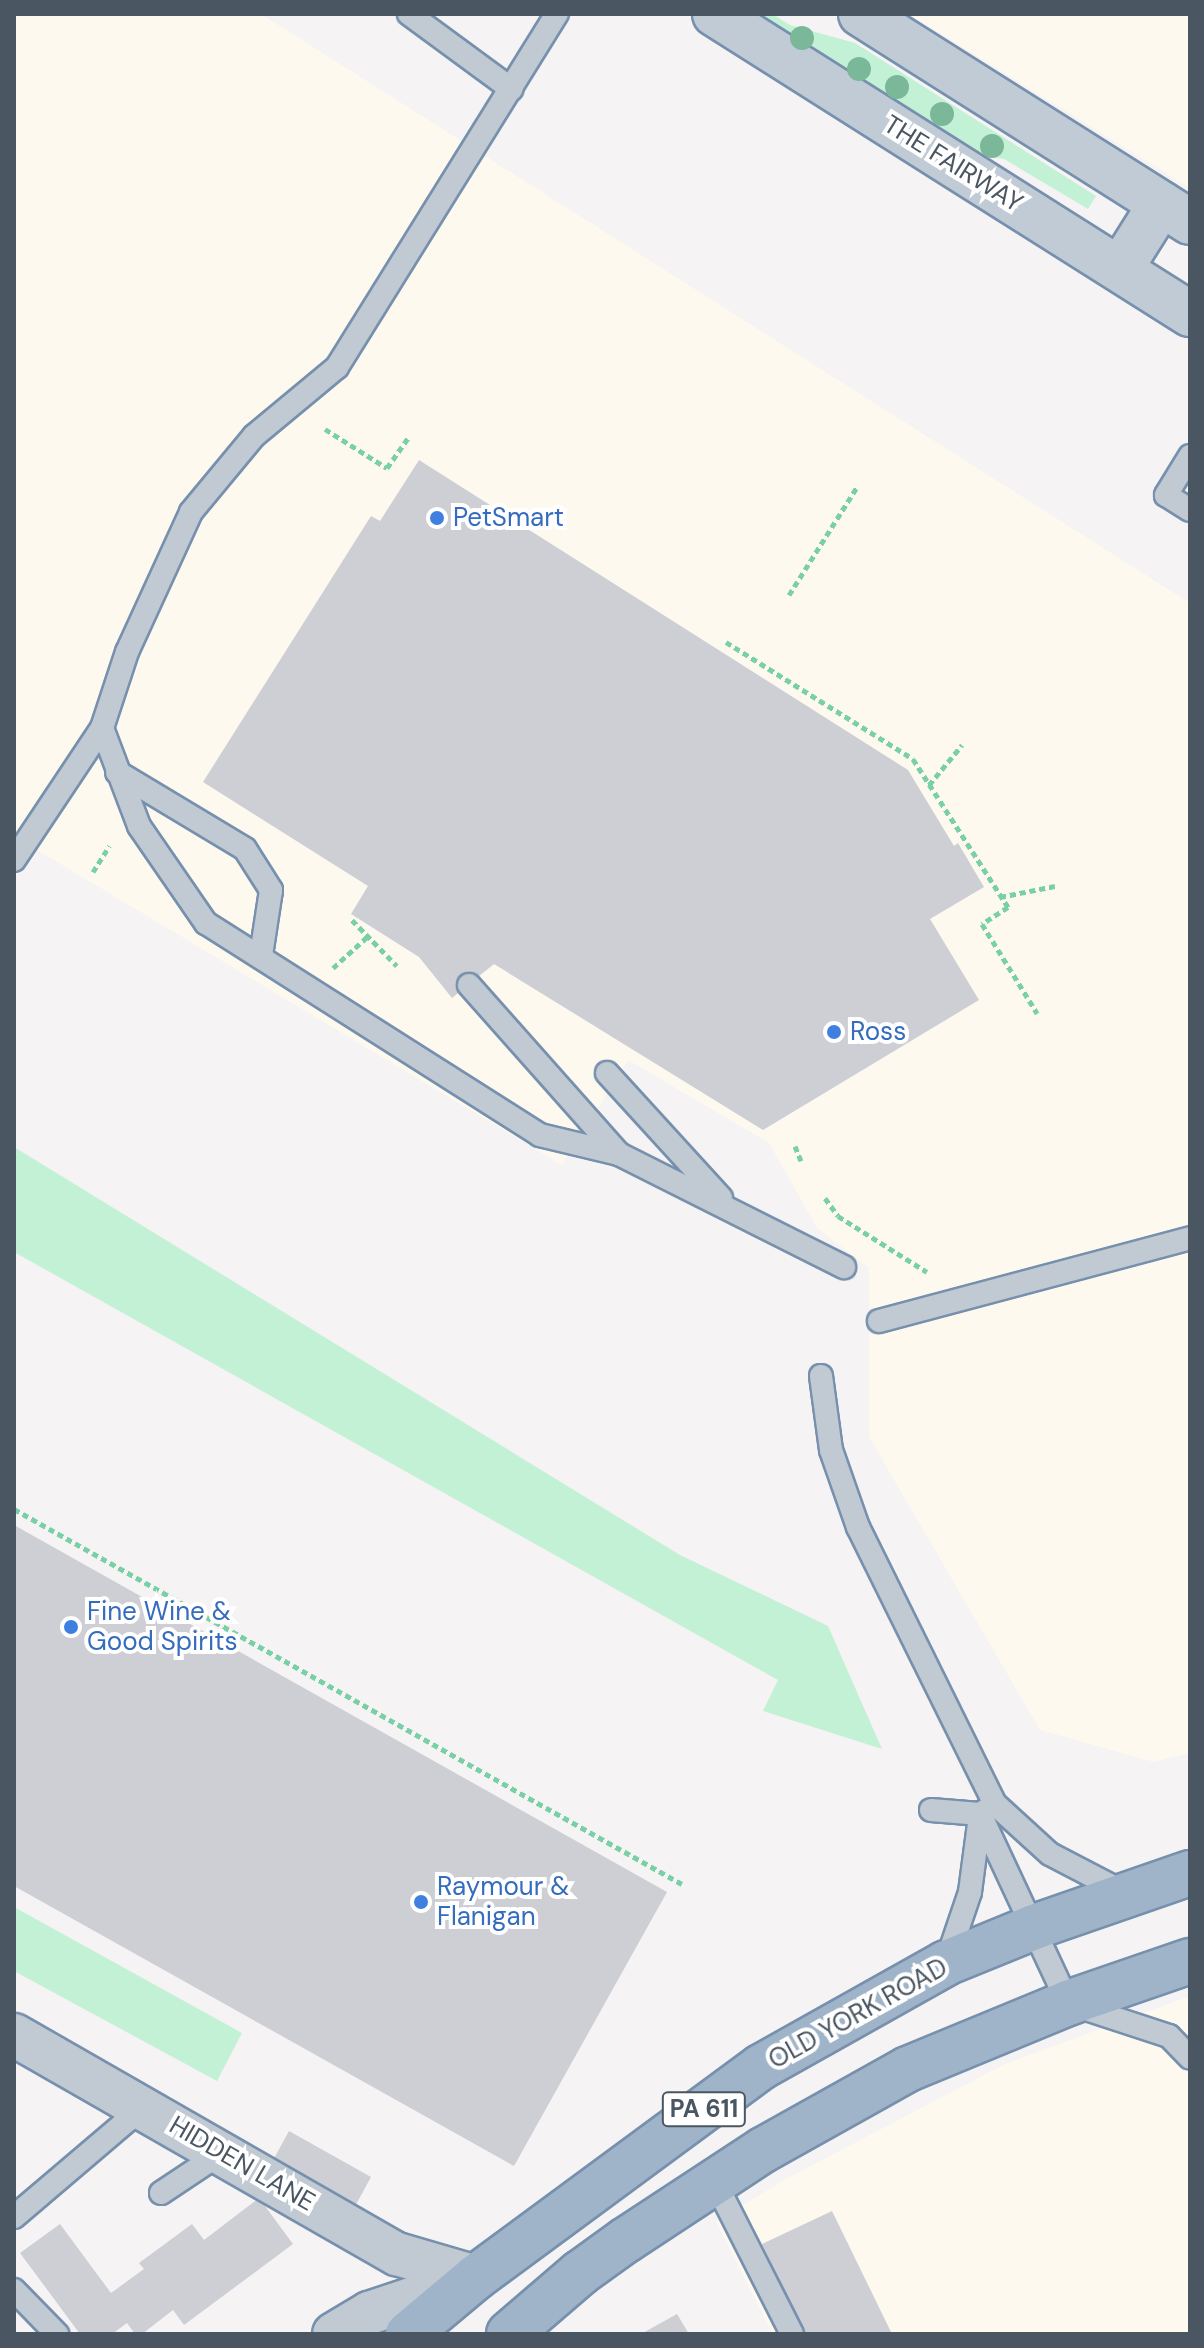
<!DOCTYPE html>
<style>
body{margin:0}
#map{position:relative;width:1204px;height:2348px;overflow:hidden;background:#f5f3f3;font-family:"DM Sans",sans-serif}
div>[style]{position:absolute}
.commercial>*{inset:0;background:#fdf9ef}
.green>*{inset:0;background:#c3f1d5}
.building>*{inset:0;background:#cdcfd5}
.path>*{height:5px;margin-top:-2.5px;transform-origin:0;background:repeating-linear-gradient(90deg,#7ad0a6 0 6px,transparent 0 10px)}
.roads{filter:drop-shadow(2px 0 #7690ad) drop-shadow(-2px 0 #7690ad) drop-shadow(0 2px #7690ad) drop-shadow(0 -2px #7690ad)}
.service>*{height:22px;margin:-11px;padding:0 11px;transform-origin:11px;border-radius:11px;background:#c1cad2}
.minor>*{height:42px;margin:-21px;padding:0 21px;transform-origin:21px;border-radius:21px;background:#c1cad2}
.secondary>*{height:44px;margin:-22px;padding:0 22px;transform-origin:22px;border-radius:22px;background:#c1cbd6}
.trunk>*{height:44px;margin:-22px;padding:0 22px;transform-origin:22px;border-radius:22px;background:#9fb4c9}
.trees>*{width:24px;height:24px;margin:-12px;border-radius:50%;background:#7bb799}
.dots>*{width:22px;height:22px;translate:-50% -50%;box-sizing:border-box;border:4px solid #fff;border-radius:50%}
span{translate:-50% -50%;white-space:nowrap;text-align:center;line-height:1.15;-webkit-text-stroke:8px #fff;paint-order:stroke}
.shield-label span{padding:2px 6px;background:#fff;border:2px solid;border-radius:6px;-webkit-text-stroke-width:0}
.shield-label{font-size:24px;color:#4a5661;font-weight:700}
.street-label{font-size:26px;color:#4a5661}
.shop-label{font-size:26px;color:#366cbe}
.left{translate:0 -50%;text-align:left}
.frame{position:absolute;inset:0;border:16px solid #4a5661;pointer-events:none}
</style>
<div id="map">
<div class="commercial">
<i style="clip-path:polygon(14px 14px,261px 14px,1190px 603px,1190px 1753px,1154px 1762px,1040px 1730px,869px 1437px,869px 1268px,817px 1228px,769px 1143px,628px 1060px,562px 1165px,14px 836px)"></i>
<i style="clip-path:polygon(909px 14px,1190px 14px,1190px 188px)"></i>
<i style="clip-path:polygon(1190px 1996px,1190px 2334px,773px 2334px,716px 2222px,784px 2180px,1005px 2064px)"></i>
</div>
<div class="green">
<i style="clip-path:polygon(741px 14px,772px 14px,790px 25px,855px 43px,1096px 196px,1088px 209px,1004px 159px,956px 150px)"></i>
<i style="clip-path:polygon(14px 1147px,680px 1555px,828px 1626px,882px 1749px,763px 1711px,778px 1680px,14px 1252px)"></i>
<i style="clip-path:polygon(14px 1907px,242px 2033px,217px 2081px,14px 1971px)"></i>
</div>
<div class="building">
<i style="clip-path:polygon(419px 460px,908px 770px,954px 846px,958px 843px,984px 887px,930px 919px,979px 1000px,763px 1130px,494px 964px,452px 998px,419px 957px,351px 914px,368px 886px,203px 782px,371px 516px,380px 521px)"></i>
<i style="clip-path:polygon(14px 1525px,667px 1892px,514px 2166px,14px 1886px)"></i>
<i style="clip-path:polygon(289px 2131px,371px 2177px,353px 2210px,271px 2164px)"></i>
<i style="clip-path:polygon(259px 2198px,293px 2244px,184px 2325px,173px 2310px,142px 2334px,135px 2334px,127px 2323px,112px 2334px,80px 2334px,20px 2253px,60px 2224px,111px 2293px,144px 2269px,139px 2263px,192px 2224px,204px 2240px)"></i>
<i style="clip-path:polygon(832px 2211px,892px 2334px,805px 2334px,762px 2244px)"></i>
<i style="clip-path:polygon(677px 2314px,689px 2334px,641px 2334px)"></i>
</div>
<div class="path">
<i style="left:325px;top:429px;width:73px;rotate:32.2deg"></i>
<i style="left:387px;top:468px;width:37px;rotate:-55deg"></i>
<i style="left:789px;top:595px;width:128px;rotate:-57.8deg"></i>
<i style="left:726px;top:642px;width:221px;rotate:32deg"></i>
<i style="left:913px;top:759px;width:176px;rotate:57.3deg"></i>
<i style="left:1008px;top:907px;width:31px;rotate:147deg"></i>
<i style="left:982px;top:924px;width:105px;rotate:58.3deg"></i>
<i style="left:929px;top:785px;width:52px;rotate:-50.5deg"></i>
<i style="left:93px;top:872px;width:31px;rotate:-58deg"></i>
<i style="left:1000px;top:897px;width:56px;rotate:-11.3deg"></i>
<i style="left:352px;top:920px;width:64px;rotate:45.6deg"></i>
<i style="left:333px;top:968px;width:47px;rotate:-42.4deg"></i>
<i style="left:795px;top:1146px;width:16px;rotate:68deg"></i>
<i style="left:825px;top:1198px;width:22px;rotate:54deg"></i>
<i style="left:838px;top:1216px;width:105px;rotate:32.2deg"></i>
<i style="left:14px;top:1509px;width:766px;rotate:29.31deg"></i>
</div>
<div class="roads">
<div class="service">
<i style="left:409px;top:14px;width:127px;rotate:36.3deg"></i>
<i style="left:1190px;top:456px;width:46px;rotate:121.6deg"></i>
<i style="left:1166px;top:495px;width:28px;rotate:32deg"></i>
<i style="left:102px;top:728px;width:105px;rotate:69.3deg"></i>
<i style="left:139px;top:826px;width:118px;rotate:55.4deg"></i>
<i style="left:206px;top:923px;width:396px;rotate:32.4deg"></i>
<i style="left:540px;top:1135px;width:81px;rotate:13.5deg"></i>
<i style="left:619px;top:1154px;width:252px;rotate:26.7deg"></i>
<i style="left:117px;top:772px;width:149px;rotate:31deg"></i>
<i style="left:245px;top:849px;width:49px;rotate:57.6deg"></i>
<i style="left:271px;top:890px;width:66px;rotate:98.7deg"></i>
<i style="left:14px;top:860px;width:159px;rotate:-56.3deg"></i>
<i style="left:102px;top:728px;width:80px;rotate:-71.8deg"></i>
<i style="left:127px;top:652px;width:154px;rotate:-65.4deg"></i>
<i style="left:191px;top:512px;width:99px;rotate:-50.3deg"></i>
<i style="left:254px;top:436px;width:108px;rotate:-39.7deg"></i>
<i style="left:337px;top:367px;width:416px;rotate:-58.1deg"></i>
<i style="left:469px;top:985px;width:226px;rotate:48.4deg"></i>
<i style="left:607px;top:1073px;width:169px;rotate:47.6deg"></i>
<i style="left:879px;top:1321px;width:322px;rotate:-14.9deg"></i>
<i style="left:821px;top:1376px;width:75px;rotate:82.3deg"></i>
<i style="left:831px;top:1450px;width:82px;rotate:70.7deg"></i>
<i style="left:858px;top:1527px;width:309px;rotate:63.7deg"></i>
<i style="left:995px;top:1804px;width:74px;rotate:42.3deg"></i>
<i style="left:1050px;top:1854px;width:85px;rotate:27.5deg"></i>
<i style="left:931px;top:1810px;width:49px;rotate:4.7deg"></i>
<i style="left:980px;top:1814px;width:13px;rotate:-32deg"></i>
<i style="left:980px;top:1814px;width:208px;rotate:65deg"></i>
<i style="left:1068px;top:2003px;width:106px;rotate:18.1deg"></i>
<i style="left:1169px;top:2036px;width:30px;rotate:46deg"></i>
<i style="left:946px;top:1963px;width:75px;rotate:-71.3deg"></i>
<i style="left:970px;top:1892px;width:77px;rotate:-82.5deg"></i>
<i style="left:715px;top:2182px;width:170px;rotate:63.1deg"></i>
<i style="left:161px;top:2193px;width:72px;rotate:-33.7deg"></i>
<i style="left:14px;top:2217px;width:168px;rotate:-40.4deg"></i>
<i style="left:14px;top:2290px;width:62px;rotate:45.7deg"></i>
</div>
<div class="minor">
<i style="left:14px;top:2035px;width:441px;rotate:29.8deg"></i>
<i style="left:397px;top:2254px;width:82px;rotate:16.2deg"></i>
<i style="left:334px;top:2334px;width:41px;rotate:-31deg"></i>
<i style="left:369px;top:2313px;width:108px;rotate:-18.4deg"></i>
</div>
<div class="secondary">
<i style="left:715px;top:14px;width:562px;rotate:32.28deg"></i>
<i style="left:861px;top:14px;width:389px;rotate:32.3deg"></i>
<i style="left:1120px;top:269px;width:77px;rotate:-57.8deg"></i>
</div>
<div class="trunk">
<i style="left:408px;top:2334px;width:89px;rotate:-40deg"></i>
<i style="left:476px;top:2277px;width:354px;rotate:-36.4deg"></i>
<i style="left:761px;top:2067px;width:212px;rotate:-29.3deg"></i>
<i style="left:946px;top:1963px;width:95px;rotate:-22.2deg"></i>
<i style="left:1034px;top:1927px;width:165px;rotate:-19.1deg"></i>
<i style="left:509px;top:2334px;width:94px;rotate:-40.7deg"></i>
<i style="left:580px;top:2273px;width:57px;rotate:-35.7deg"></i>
<i style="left:626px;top:2240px;width:164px;rotate:-33.3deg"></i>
<i style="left:763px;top:2150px;width:166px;rotate:-29.2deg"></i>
<i style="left:908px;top:2069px;width:173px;rotate:-22.4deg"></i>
<i style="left:1068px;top:2003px;width:129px;rotate:-19deg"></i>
</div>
</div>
<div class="trees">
<i style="left:802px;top:38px"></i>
<i style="left:859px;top:69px"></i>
<i style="left:897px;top:87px"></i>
<i style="left:942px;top:114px"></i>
<i style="left:992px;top:146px"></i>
</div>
<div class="dots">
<i style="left:437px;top:518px;background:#3f7fe0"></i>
<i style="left:834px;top:1032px;background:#3f7fe0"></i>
<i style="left:71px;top:1627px;background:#3f7fe0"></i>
<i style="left:421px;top:1902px;background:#3f7fe0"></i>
</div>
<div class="shield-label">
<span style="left:704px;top:2109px">PA 611</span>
</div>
<div class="street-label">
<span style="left:953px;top:164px;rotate:32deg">THE FAIRWAY</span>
<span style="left:858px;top:2014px;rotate:-29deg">OLD YORK ROAD</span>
<span style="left:242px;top:2164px;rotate:30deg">HIDDEN LANE</span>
</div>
<div class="shop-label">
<span class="left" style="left:453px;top:518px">PetSmart</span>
<span class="left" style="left:850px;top:1032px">Ross</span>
<span class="left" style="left:87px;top:1627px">Fine Wine &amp;<br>Good Spirits</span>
<span class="left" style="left:437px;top:1902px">Raymour &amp;<br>Flanigan</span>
</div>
<div class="frame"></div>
</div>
